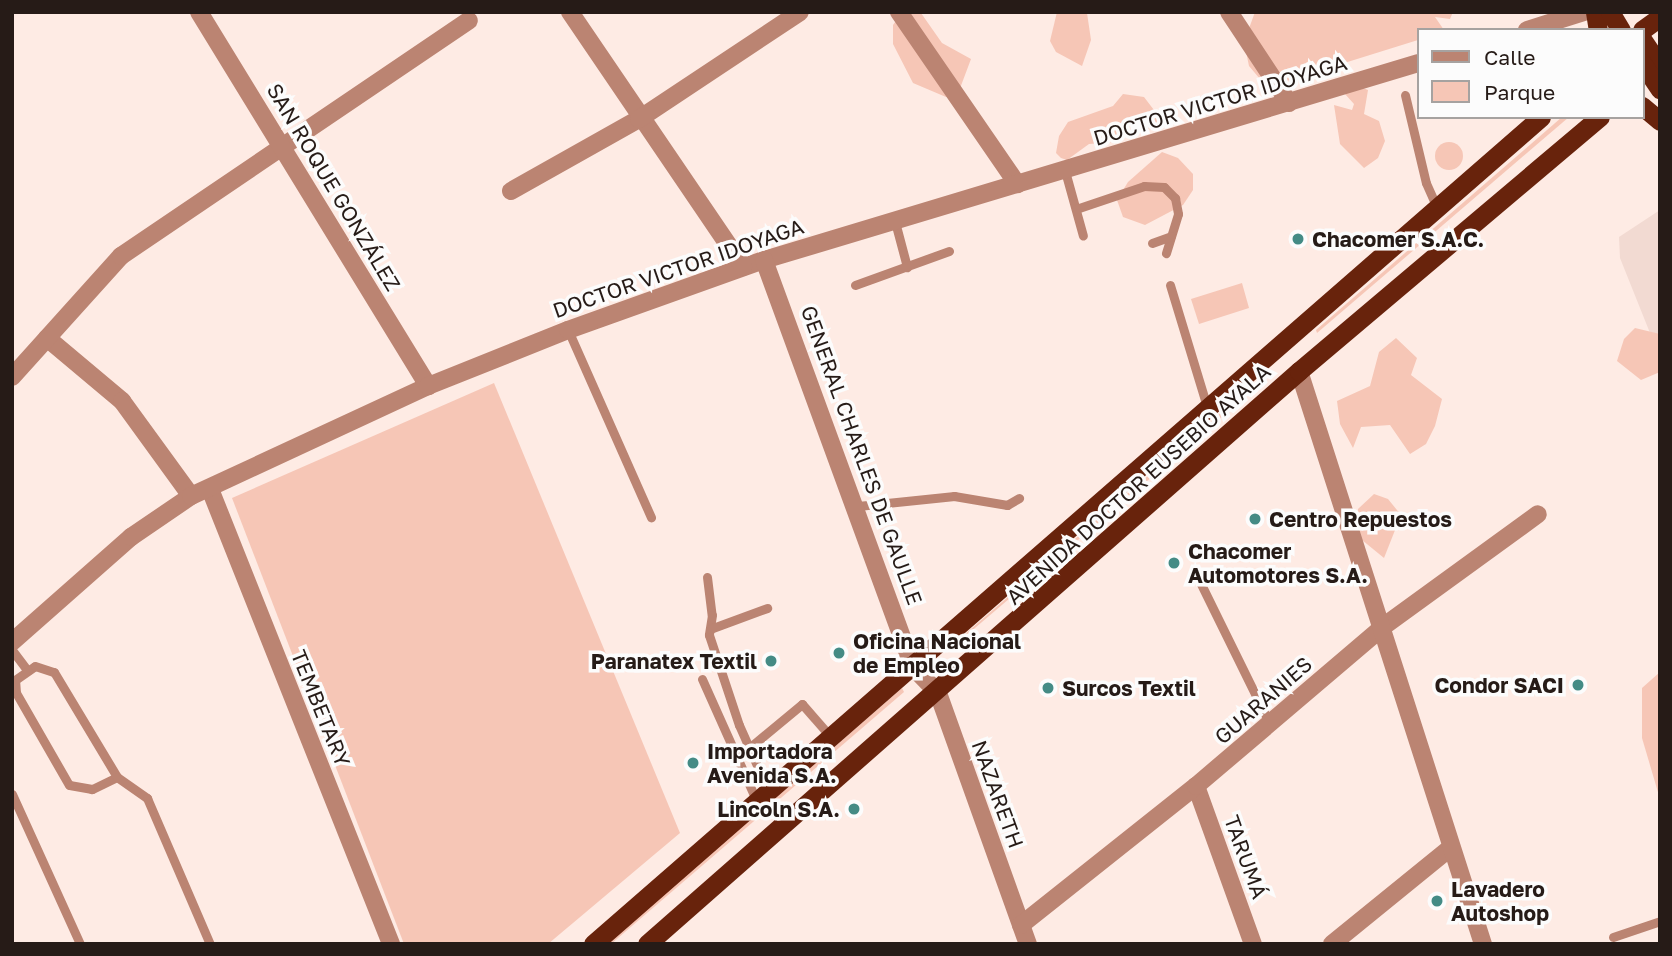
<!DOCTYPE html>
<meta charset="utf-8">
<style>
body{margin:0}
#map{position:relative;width:1672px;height:956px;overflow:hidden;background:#feebe4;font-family:"Golos Text",sans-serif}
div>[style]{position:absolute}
.built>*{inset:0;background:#f2dad2}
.green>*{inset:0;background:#f6c6b6}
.round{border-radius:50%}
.service>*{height:9px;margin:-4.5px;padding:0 4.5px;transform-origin:4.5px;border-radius:4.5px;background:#bb8472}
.minor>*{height:18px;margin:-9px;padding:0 9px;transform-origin:9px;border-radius:9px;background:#bb8472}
.tertiary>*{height:18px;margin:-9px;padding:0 9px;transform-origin:9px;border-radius:9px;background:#bb8472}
.trunk>*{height:19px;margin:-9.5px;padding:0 9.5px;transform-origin:9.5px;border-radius:9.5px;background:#68230c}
.trunk-bridge>*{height:19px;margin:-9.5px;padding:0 9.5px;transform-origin:9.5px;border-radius:9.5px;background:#68230c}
.dots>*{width:19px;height:19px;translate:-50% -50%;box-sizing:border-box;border:4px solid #fcfcfc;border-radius:50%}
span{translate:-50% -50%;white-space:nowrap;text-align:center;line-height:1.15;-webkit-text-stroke:7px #fcfcfc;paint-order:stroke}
.street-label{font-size:21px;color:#261b17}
.poi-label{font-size:21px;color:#261b17;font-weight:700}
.left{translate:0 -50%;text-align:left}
.right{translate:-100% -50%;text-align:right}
.frame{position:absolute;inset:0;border:14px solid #261b17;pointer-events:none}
.legend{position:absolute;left:1417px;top:28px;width:228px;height:91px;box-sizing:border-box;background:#fcfcfc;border:2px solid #a6a2a0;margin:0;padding:9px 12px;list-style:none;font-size:21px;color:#261b17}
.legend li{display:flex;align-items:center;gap:14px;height:35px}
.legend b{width:35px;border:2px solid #a6a2a0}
</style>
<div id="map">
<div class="built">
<i style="clip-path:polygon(1660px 210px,1660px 332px,1652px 338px,1620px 258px,1619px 237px)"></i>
</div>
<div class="green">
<i style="clip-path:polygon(902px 12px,921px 13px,942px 43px,971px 59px,959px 91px,946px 97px,913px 83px,893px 44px,893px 25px)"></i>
<i style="clip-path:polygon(1057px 12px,1087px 13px,1091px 40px,1082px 66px,1056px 52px,1050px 41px)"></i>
<i style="clip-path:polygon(1255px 12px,1453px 12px,1450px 19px,1435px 17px,1444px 30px,1418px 30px,1418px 40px,1277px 84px,1260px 79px,1249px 66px,1244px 42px)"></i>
<i style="clip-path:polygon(1358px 86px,1368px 90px,1364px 114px,1379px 121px,1385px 141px,1378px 158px,1364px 168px,1340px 144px,1334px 105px,1352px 110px,1354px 104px,1345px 94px)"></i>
<i style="clip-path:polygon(1123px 94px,1144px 97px,1157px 114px,1160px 125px,1155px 131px,1128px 122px,1114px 142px,1089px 144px,1067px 160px,1061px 158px,1056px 153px,1059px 136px,1068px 122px,1113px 106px)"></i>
<i style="clip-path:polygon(1562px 117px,1569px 117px,1317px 333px,1316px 330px)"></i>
<i class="round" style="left:1435px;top:142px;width:28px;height:28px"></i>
<i style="clip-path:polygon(1162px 152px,1178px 158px,1193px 174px,1193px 190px,1183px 205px,1145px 225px,1123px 217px,1117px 200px,1128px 182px)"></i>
<i style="clip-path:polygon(1242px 283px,1249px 308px,1199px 324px,1191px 299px)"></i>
<i style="clip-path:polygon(1635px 328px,1660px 334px,1660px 372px,1641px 380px,1617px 361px,1624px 339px)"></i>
<i style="clip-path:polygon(1396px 338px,1417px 358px,1411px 375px,1442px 399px,1435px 426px,1426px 444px,1410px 454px,1390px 425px,1361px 427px,1353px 448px,1340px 424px,1337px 401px,1370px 386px,1379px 352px)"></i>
<i style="clip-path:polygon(494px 383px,680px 833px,548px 944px,404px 944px,232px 498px)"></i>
<i style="clip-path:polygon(1253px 385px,1256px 388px,948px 651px,949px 648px)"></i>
<i style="clip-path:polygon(1374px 494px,1388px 499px,1401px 515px,1384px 558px,1362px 540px,1356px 528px,1358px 509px)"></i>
<i style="clip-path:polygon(1660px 672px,1660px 799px,1642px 738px,1642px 688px)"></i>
<i style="clip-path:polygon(902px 688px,904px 692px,611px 944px,605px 944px)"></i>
</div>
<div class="service">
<i style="left:1405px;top:95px;width:90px;rotate:76.6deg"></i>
<i style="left:1426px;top:183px;width:27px;rotate:66deg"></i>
<i style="left:1065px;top:171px;width:67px;rotate:74.5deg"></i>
<i style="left:1076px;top:209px;width:72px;rotate:-18.7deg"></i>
<i style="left:1144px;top:186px;width:20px;rotate:3deg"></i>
<i style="left:1164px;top:187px;width:16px;rotate:45deg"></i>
<i style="left:1175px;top:198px;width:16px;rotate:79deg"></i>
<i style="left:1178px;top:214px;width:41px;rotate:107.1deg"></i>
<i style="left:894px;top:218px;width:51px;rotate:75.1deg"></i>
<i style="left:1152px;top:243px;width:20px;rotate:-20deg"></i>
<i style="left:855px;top:285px;width:100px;rotate:-19.9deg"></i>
<i style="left:1170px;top:285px;width:127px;rotate:73.1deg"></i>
<i style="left:568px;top:330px;width:205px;rotate:66.1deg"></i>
<i style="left:858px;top:506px;width:97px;rotate:-5.9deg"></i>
<i style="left:954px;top:496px;width:54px;rotate:9.6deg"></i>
<i style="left:1007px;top:505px;width:14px;rotate:-30deg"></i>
<i style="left:707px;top:577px;width:38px;rotate:83deg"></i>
<i style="left:712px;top:615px;width:20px;rotate:99deg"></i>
<i style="left:709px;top:635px;width:95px;rotate:71.6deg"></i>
<i style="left:739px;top:725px;width:71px;rotate:66deg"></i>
<i style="left:1199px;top:580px;width:161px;rotate:63.8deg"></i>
<i style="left:710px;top:629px;width:61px;rotate:-20.2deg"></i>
<i style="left:12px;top:650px;width:26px;rotate:53deg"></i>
<i style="left:702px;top:679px;width:133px;rotate:65.9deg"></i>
<i style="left:749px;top:748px;width:69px;rotate:-39.7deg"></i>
<i style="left:802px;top:704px;width:43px;rotate:48.8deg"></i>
<i style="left:117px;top:777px;width:28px;rotate:154deg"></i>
<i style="left:92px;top:789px;width:23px;rotate:-170deg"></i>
<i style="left:69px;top:785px;width:106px;rotate:-119.9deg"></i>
<i style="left:16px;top:693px;width:13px;rotate:-94deg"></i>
<i style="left:15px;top:680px;width:24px;rotate:-35deg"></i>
<i style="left:35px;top:666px;width:20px;rotate:18deg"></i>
<i style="left:54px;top:672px;width:122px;rotate:59deg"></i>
<i style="left:117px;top:777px;width:37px;rotate:35deg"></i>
<i style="left:147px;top:798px;width:159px;rotate:66.7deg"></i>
<i style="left:12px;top:794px;width:165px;rotate:65.6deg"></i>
<i style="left:1613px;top:937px;width:50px;rotate:-18.8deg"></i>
</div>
<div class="minor">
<i style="left:899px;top:12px;width:209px;rotate:55.5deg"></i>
<i style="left:1229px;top:12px;width:109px;rotate:56.6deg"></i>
<i style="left:1527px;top:30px;width:60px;rotate:-17.5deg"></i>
<i style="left:511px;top:191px;width:147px;rotate:-29.4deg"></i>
<i style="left:764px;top:260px;width:683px;rotate:-16.76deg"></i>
<i style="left:47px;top:338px;width:98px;rotate:40deg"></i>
<i style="left:122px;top:401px;width:117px;rotate:54deg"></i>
<i style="left:12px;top:377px;width:163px;rotate:-48deg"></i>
<i style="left:121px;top:256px;width:420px;rotate:-34.1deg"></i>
<i style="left:210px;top:489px;width:490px;rotate:68.3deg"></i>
<i style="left:12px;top:642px;width:159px;rotate:-41.4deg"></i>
<i style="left:131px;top:537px;width:73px;rotate:-34.3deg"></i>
<i style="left:191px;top:496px;width:261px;rotate:-24.9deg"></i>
<i style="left:938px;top:693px;width:267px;rotate:70.3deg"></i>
<i style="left:1196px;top:786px;width:168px;rotate:70.2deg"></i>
<i style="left:1021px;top:925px;width:223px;rotate:-38.5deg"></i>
<i style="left:1196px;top:786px;width:247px;rotate:-40.4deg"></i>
<i style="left:1384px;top:626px;width:190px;rotate:-36deg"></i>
<i style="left:1332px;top:944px;width:152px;rotate:-39.1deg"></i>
</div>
<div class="tertiary">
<i style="left:199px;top:12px;width:439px;rotate:58.5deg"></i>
<i style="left:428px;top:386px;width:151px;rotate:-21.8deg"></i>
<i style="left:568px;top:330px;width:208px;rotate:-19.7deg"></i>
<i style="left:764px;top:260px;width:433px;rotate:69.9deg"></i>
<i style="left:913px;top:667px;width:36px;rotate:46deg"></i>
<i style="left:570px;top:12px;width:308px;rotate:55.8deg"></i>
<i style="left:639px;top:119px;width:193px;rotate:-33.6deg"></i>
<i style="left:1299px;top:371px;width:602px;rotate:72.2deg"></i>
</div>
<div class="trunk">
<i style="left:1595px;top:12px;width:18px;rotate:81deg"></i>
<i style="left:1610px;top:12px;width:21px;rotate:59deg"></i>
<i style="left:1642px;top:30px;width:22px;rotate:-36deg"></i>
<i style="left:1642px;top:106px;width:23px;rotate:40deg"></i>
<i style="left:593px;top:944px;width:1258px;rotate:-41.1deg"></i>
<i style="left:647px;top:944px;width:868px;rotate:-41.31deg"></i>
<i style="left:1299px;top:371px;width:394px;rotate:-40.2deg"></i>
</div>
<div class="trunk-bridge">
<i style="left:1642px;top:39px;width:32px;rotate:56deg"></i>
<i style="left:1642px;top:63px;width:32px;rotate:56deg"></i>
</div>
<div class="dots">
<i style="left:1298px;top:239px;background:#448b85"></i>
<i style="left:1255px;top:519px;background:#448b85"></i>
<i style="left:1174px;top:563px;background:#448b85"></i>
<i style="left:839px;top:653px;background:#448b85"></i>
<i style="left:771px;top:661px;background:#448b85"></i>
<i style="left:1578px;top:685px;background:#448b85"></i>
<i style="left:1048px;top:688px;background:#448b85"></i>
<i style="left:693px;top:763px;background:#448b85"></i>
<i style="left:854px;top:809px;background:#448b85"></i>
<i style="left:1437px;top:901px;background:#448b85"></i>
</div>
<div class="street-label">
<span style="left:1220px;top:100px;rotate:-17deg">DOCTOR VICTOR IDOYAGA</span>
<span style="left:334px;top:187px;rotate:59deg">SAN ROQUE GONZÁLEZ</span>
<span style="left:678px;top:268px;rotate:-19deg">DOCTOR VICTOR IDOYAGA</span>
<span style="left:862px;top:455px;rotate:70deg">GENERAL CHARLES DE GAULLE</span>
<span style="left:1138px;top:484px;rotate:-42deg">AVENIDA DOCTOR EUSEBIO AYALA</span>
<span style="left:1263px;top:700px;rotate:-41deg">GUARANIES</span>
<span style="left:321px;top:708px;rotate:68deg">TEMBETARY</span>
<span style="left:998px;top:794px;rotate:70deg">NAZARETH</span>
<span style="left:1246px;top:857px;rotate:70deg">TARUMÁ</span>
</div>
<div class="poi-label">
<span class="left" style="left:1312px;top:239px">Chacomer S.A.C.</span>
<span class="left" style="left:1269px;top:519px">Centro Repuestos</span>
<span class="left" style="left:1188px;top:563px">Chacomer<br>Automotores S.A.</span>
<span class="left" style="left:853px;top:653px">Oficina Nacional<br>de Empleo</span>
<span class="right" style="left:757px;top:661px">Paranatex Textil</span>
<span class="right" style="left:1564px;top:685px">Condor SACI</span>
<span class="left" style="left:1062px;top:688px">Surcos Textil</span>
<span class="left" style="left:707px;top:763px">Importadora<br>Avenida S.A.</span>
<span class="right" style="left:840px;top:809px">Lincoln S.A.</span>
<span class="left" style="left:1451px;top:901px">Lavadero<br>Autoshop</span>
</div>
<div class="frame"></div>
<ul class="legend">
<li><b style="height:9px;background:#bb8472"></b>Calle</li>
<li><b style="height:19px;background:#f6c6b6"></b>Parque</li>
</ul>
</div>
